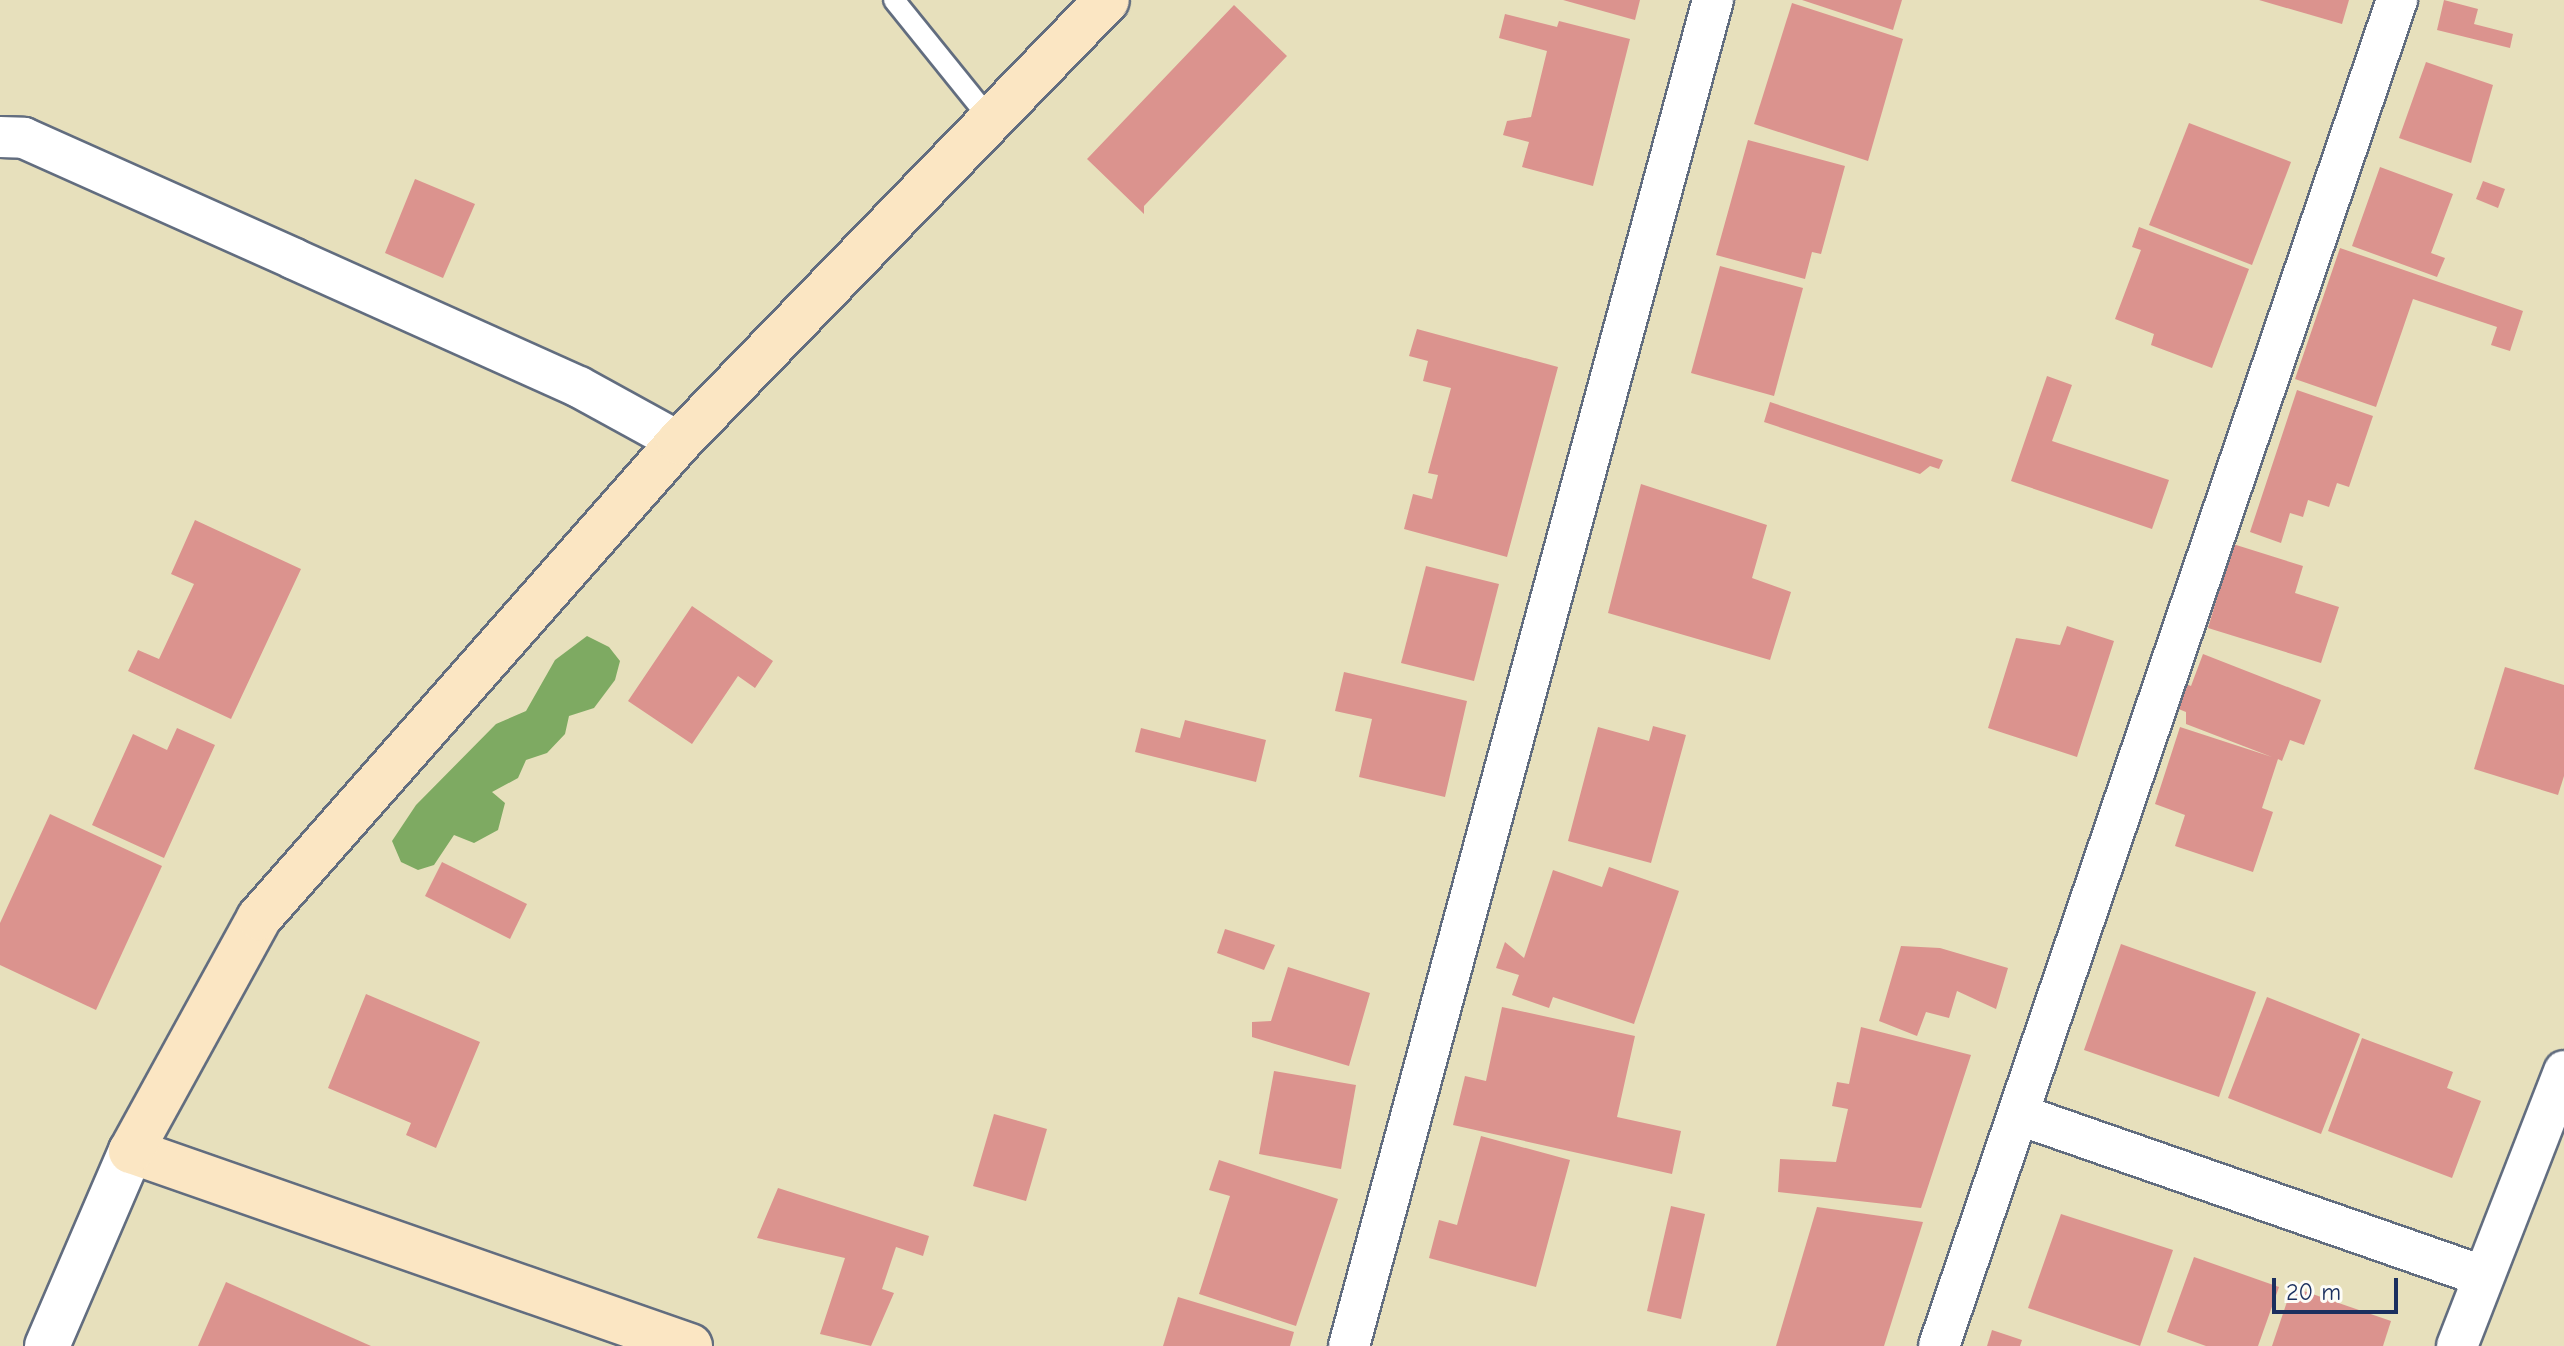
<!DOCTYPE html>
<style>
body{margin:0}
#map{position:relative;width:2564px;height:1346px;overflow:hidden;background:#e7e0bc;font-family:"Comic Neue",sans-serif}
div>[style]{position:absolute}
.forest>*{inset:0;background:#7eaa62}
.building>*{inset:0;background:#db938e}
.roads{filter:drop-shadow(2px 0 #626d7f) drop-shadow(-2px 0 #626d7f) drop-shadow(0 2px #626d7f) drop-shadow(0 -2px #626d7f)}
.service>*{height:20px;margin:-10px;padding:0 10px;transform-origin:10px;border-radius:10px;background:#fff}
.minor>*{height:40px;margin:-20px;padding:0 20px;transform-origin:20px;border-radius:20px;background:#fff}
.tertiary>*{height:44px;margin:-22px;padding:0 22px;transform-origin:22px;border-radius:22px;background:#fff}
.secondary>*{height:44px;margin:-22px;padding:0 22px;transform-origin:22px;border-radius:22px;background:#fbe6c3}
span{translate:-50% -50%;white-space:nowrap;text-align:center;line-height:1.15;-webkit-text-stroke:7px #fdfcf7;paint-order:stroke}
.scale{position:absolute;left:2272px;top:1278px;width:126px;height:36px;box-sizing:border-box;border:4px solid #1b2f5e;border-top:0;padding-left:10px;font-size:24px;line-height:28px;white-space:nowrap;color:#1b2f5e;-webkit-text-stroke:6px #fdfcf7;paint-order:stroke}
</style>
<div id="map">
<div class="forest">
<i style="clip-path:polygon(587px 636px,609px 647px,620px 661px,615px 680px,594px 708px,569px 716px,565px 734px,547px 753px,526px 760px,518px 778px,492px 792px,505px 803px,498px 830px,474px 843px,454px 835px,434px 865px,418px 870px,401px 862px,392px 841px,416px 805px,496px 724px,526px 711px,555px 660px)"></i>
</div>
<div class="building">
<i style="clip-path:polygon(1563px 0,1640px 0,1635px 20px)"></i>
<i style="clip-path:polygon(1802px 0,1902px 0,1893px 30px)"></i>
<i style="clip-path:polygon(2259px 0,2349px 0,2342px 24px)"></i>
<i style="clip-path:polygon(2444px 0,2478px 9px,2474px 24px,2513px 34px,2510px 48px,2437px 30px)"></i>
<i style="clip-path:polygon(1792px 3px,1903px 39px,1868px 161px,1754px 124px)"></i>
<i style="clip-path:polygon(1234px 5px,1287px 56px,1144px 206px,1144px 214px,1087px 159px)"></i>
<i style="clip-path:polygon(1505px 14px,1557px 27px,1559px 21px,1630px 39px,1593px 186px,1522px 167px,1529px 142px,1503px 135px,1507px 121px,1531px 117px,1547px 51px,1499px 38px)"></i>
<i style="clip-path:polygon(2426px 62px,2493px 85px,2471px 163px,2399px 138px)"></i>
<i style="clip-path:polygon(2189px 123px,2291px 162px,2252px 265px,2149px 225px)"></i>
<i style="clip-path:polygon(1748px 140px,1845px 166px,1821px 254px,1812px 252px,1805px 279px,1716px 255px)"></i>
<i style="clip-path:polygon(2380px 167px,2453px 194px,2431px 253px,2445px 258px,2437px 277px,2352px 246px)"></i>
<i style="clip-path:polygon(415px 179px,475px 204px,443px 278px,385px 253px)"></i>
<i style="clip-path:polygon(2483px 181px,2505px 189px,2498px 208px,2476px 199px)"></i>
<i style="clip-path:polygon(2139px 227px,2249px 269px,2212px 368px,2151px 345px,2154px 334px,2115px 319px,2141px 250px,2132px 247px)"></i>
<i style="clip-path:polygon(2340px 248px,2523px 311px,2510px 351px,2491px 345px,2497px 327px,2413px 299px,2376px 407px,2295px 379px)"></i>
<i style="clip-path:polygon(1720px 266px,1803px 288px,1774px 396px,1691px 373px)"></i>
<i style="clip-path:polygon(1417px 329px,1558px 367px,1507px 557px,1404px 529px,1413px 494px,1432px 499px,1438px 475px,1428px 473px,1451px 388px,1423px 381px,1428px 361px,1409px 356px)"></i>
<i style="clip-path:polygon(2047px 376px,2072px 385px,2052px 441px,2169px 480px,2152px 529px,2011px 481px)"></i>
<i style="clip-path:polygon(2297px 390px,2373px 416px,2349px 487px,2337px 483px,2329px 507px,2308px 500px,2303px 517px,2290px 513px,2281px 543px,2250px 532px)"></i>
<i style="clip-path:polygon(1770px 402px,1943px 460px,1939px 469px,1930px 466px,1920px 474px,1764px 422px)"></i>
<i style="clip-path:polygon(1641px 484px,1767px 525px,1752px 578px,1791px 592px,1770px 660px,1608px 613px)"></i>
<i style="clip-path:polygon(195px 520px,301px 569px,231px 719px,128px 671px,138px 650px,159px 659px,194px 584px,171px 574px)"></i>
<i style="clip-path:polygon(2233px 544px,2303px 566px,2295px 593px,2339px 607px,2321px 663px,2208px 628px)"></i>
<i style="clip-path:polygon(1426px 566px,1499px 584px,1474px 681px,1401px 663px)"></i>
<i style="clip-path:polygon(692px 606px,773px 661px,755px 688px,738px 676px,692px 744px,628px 701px)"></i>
<i style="clip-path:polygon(2067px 626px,2114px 641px,2077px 757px,1988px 728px,2016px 638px,2060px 645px)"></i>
<i style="clip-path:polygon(2203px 654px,2321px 700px,2304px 745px,2290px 740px,2282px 761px,2278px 759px,2262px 808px,2273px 812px,2253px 872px,2175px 846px,2185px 815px,2155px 804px,2180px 727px,2272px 757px,2186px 724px,2186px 712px,2166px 704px,2175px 680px,2191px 686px)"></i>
<i style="clip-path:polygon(2505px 667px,2564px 685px,2564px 776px,2558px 795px,2474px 769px)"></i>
<i style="clip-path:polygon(1344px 672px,1467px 701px,1445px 797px,1359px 777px,1372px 719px,1335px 711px)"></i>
<i style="clip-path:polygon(1185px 720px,1266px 740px,1256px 782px,1135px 752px,1141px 728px,1180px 738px)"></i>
<i style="clip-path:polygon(1653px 726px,1686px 735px,1651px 863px,1568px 841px,1598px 727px,1649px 741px)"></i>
<i style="clip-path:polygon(177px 728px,215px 745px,164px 858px,92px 825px,133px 734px,167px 750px)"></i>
<i style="clip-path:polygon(50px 814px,162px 866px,96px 1010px,0 965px,0 923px)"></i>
<i style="clip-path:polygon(442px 862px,527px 904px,510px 939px,425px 896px)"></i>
<i style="clip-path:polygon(1609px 867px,1679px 891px,1634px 1024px,1553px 997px,1549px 1008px,1512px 995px,1519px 975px,1496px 968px,1505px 942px,1524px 958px,1553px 870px,1602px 887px)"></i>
<i style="clip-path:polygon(1225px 929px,1275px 945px,1264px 970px,1217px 953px)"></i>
<i style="clip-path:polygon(2121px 944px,2256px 992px,2219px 1097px,2084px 1050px)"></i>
<i style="clip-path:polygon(1901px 946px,1940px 948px,2008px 968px,1996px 1009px,1957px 991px,1949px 1018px,1926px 1012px,1917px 1036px,1879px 1021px)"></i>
<i style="clip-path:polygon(1288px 967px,1370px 993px,1349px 1066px,1252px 1037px,1252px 1022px,1271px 1021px)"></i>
<i style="clip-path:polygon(366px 994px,480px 1042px,436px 1148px,406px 1135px,411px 1123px,328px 1088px)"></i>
<i style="clip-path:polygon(2267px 997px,2360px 1034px,2321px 1134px,2228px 1098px)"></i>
<i style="clip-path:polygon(1502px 1007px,1635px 1036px,1617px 1117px,1681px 1131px,1672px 1174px,1453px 1125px,1465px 1076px,1486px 1081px)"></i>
<i style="clip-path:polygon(1861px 1027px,1971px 1055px,1921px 1208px,1778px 1192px,1780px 1159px,1836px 1162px,1848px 1109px,1832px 1106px,1837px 1082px,1849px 1084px)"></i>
<i style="clip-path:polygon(2362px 1038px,2453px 1072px,2447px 1088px,2481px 1101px,2452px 1178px,2328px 1131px)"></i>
<i style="clip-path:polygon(1274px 1071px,1356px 1085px,1341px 1169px,1259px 1154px)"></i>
<i style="clip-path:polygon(994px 1114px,1047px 1129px,1026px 1201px,973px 1186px)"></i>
<i style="clip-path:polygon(1481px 1136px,1570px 1160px,1536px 1287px,1429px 1258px,1439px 1220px,1457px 1225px)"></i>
<i style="clip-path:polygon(1219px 1160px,1338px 1199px,1296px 1326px,1199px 1294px,1230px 1196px,1209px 1190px)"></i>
<i style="clip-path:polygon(778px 1188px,929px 1236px,923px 1256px,896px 1247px,882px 1289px,894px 1293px,871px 1346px,820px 1334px,845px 1258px,757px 1238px)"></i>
<i style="clip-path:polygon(1671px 1206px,1705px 1214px,1681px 1319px,1647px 1311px)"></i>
<i style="clip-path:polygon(1817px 1207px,1923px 1222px,1884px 1346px,1776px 1346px)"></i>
<i style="clip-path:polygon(2061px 1214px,2173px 1250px,2140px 1346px,2028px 1308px)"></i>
<i style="clip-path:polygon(2194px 1257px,2279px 1287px,2258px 1346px,2206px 1346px,2167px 1332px)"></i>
<i style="clip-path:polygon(226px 1282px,371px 1346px,198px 1346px)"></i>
<i style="clip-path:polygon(2292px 1287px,2391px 1321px,2383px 1346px,2272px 1346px)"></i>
<i style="clip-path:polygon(1178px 1297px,1294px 1332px,1290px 1346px,1163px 1346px)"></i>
<i style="clip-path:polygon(1992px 1330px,2022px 1340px,2020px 1346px,1987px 1346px)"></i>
</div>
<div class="roads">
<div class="service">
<i style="left:894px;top:0;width:154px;rotate:51.1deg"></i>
</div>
<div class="minor">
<i style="left:0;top:137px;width:24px;rotate:2deg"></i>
<i style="left:24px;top:138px;width:296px;rotate:24.1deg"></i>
<i style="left:294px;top:259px;width:312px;rotate:24.2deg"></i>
<i style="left:579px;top:387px;width:114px;rotate:28.8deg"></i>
<i style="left:2020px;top:1115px;width:491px;rotate:19.2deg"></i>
<i style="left:1349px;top:1346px;width:1394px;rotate:-74.87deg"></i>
<i style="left:1939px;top:1346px;width:1422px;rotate:-71.21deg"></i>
<i style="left:2457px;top:1346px;width:295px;rotate:-68.7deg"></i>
</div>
<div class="tertiary">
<i style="left:47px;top:1346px;width:212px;rotate:-66.7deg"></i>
</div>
<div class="secondary">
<i style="left:690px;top:1346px;width:592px;rotate:-160.77deg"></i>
<i style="left:131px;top:1151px;width:266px;rotate:-61.2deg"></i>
<i style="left:259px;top:918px;width:635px;rotate:-48.58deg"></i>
<i style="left:679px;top:442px;width:615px;rotate:-45.92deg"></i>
</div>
</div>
<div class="scale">20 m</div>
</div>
